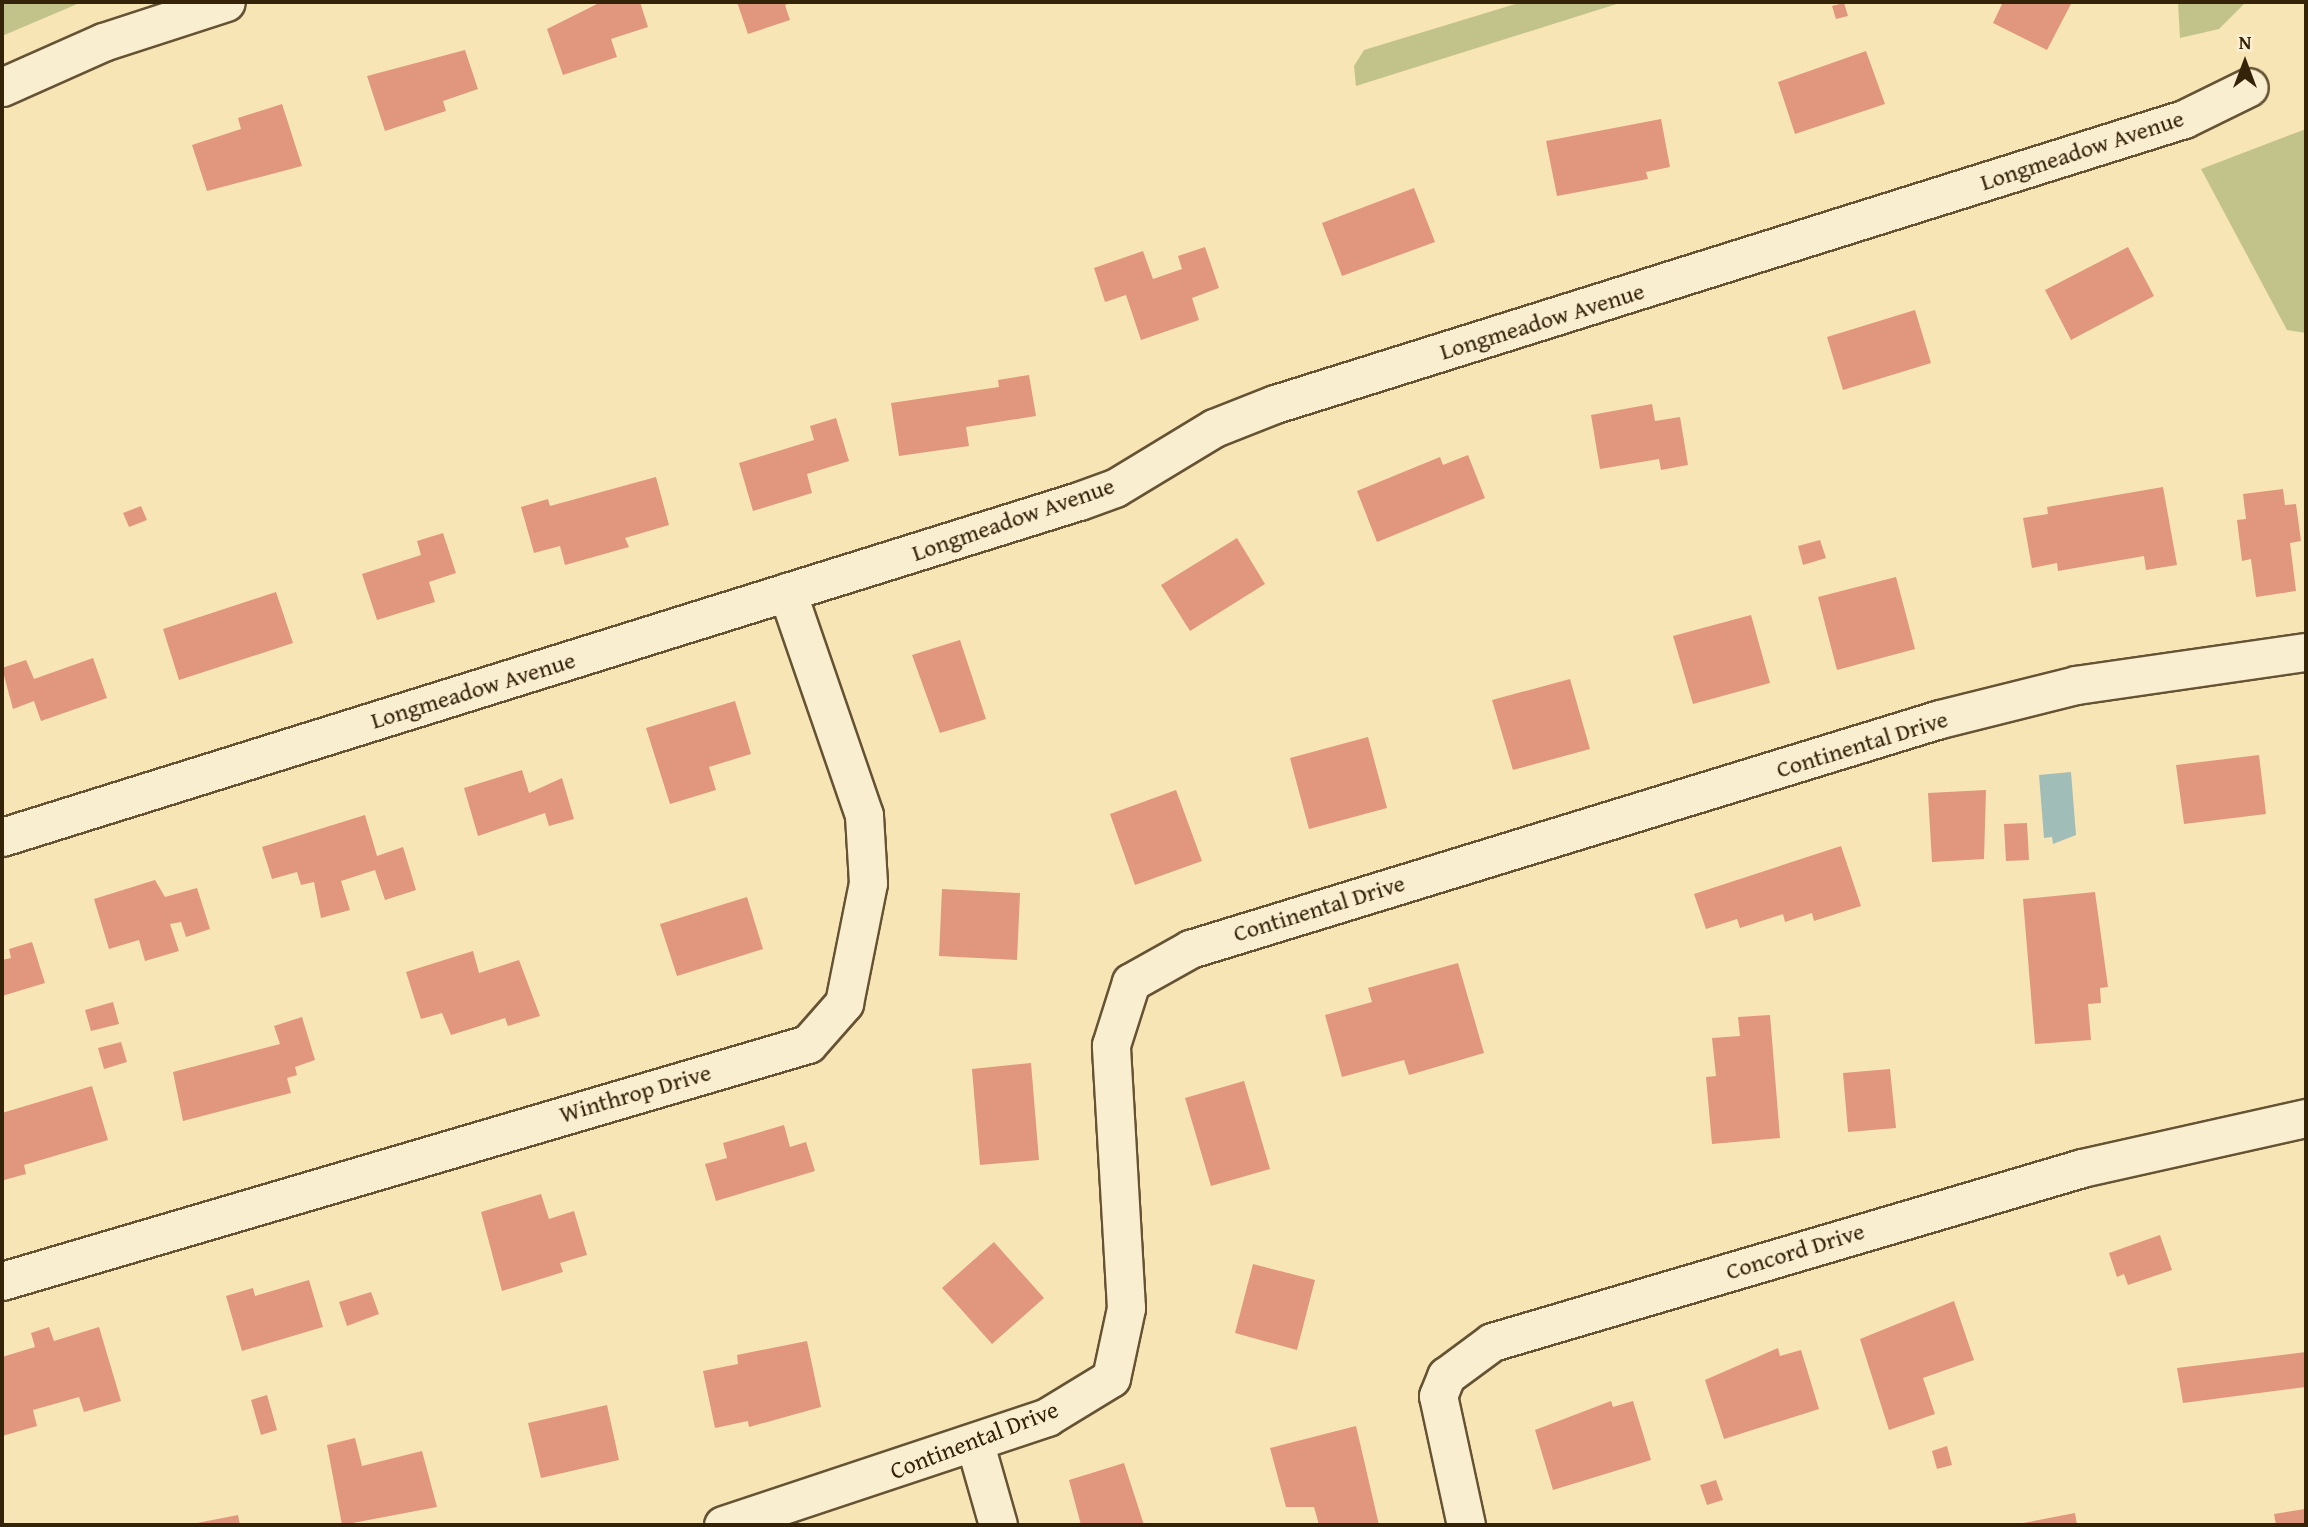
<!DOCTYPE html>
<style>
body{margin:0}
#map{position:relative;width:2308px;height:1527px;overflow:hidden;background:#f8e5b6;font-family:"Gentium Book Plus",serif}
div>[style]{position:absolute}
.green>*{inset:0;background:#c1c38b}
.water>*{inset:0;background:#a1bdb7}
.building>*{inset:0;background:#e0977e}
.roads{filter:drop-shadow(2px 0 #655334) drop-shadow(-2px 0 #655334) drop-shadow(0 2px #655334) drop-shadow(0 -2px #655334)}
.minor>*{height:37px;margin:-18.5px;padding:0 18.5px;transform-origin:18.5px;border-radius:18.5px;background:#faeed0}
span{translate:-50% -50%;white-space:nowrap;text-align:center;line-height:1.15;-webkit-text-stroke:5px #faeed0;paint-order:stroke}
.street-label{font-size:24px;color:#342209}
.frame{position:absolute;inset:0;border:4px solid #342209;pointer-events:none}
.north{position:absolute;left:2210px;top:28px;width:70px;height:70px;-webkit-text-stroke:5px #faeed0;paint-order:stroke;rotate:0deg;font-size:19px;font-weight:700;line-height:28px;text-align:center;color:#342209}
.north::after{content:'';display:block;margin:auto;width:24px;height:32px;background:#342209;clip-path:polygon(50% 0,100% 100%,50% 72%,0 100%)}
</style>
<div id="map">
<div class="green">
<i style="clip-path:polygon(2px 2px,82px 2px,2px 36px)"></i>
<i style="clip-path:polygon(1522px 2px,1623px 2px,1356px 86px,1354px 66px,1364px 50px)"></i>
<i style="clip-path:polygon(2178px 2px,2246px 2px,2219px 29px,2180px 38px)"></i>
<i style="clip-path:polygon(2306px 129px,2306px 333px,2287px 330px,2201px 169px)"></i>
</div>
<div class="water">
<i style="clip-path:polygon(2071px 772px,2076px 835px,2053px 844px,2052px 837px,2044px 838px,2039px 775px)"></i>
</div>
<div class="building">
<i style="clip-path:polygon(601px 2px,640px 2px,648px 27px,611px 39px,617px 57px,563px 75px,547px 29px)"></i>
<i style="clip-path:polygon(737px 2px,794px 2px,785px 5px,790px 20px,748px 34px)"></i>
<i style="clip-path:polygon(2003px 2px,2072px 2px,2047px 50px,1993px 23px)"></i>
<i style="clip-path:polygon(1844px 3px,1848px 16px,1836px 19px,1832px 6px)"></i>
<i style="clip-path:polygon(465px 50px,478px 89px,443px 101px,446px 111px,385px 131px,367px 76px)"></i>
<i style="clip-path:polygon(1866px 51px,1885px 104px,1795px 134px,1778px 82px)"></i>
<i style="clip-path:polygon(282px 104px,302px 166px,207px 191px,192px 145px,241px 129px,238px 118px)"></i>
<i style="clip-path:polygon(1661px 119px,1670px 167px,1646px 172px,1648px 179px,1557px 196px,1546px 141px)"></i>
<i style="clip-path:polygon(1414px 188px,1435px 242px,1342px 276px,1322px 223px)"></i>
<i style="clip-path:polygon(1205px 247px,1219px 288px,1192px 298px,1199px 320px,1141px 340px,1126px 295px,1105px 302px,1094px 268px,1143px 251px,1153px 279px,1182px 269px,1178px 256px)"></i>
<i style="clip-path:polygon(2128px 247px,2154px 296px,2071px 340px,2045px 290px)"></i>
<i style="clip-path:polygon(1915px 310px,1931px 363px,1843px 390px,1827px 337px)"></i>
<i style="clip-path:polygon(1029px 375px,1036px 416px,966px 427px,969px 446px,899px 456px,891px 403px,999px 387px,998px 380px)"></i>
<i style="clip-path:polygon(1652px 404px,1655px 421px,1680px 417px,1688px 465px,1661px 470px,1659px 459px,1600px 469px,1591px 415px)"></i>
<i style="clip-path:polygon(836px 418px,849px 461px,807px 474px,812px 493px,753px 511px,739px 463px,814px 440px,810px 426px)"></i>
<i style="clip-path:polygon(1468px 455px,1485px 498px,1377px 542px,1357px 491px,1440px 457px,1443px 465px)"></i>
<i style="clip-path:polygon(656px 477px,669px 525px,625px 538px,629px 547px,565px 565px,560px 546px,534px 553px,521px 507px,548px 499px,550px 506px)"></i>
<i style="clip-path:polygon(2163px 487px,2177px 565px,2146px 570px,2144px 556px,2058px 571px,2057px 563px,2032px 568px,2023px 518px,2048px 514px,2047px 507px)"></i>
<i style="clip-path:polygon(2283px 489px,2285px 505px,2296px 504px,2301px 541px,2290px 543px,2296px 591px,2256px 597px,2251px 559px,2242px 561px,2237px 520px,2246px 519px,2243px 494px)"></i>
<i style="clip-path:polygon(141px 506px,147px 520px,129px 527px,123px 513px)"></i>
<i style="clip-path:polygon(443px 533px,456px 573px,429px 582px,435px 602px,377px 620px,362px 574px,421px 555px,417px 541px)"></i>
<i style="clip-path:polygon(1237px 538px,1265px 584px,1190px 631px,1161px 585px)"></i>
<i style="clip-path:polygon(1820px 540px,1826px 558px,1803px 565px,1798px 546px)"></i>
<i style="clip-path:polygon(1896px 577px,1915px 649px,1837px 670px,1818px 597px)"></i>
<i style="clip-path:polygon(276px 592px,293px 643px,179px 680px,163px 629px)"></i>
<i style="clip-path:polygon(1751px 615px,1770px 683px,1693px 704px,1673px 636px)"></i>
<i style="clip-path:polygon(960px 640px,986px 719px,940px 733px,912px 655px)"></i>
<i style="clip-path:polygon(93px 658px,107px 698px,41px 721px,34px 701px,13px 709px,2px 668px,26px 660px,34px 679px)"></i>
<i style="clip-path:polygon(1570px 679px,1590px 749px,1513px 770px,1492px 700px)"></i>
<i style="clip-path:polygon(735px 701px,751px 754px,709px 767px,716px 790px,670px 804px,646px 728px)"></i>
<i style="clip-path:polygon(1368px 737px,1387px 808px,1309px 829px,1290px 758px)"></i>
<i style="clip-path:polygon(2259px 755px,2266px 814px,2184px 824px,2176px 765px)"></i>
<i style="clip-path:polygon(522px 770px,529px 793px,562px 778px,574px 819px,549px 826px,545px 813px,478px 836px,464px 788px)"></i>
<i style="clip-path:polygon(1176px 790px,1202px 861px,1135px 885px,1110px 814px)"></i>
<i style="clip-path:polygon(1986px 790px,1984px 859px,1932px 862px,1928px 793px)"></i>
<i style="clip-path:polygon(365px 815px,377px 856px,403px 847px,416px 890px,385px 900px,375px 870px,341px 881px,350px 910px,321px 918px,314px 882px,301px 885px,297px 872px,272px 879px,262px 847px)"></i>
<i style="clip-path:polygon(2027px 823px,2029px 860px,2006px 861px,2004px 824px)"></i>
<i style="clip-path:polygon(1841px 846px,1861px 906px,1814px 921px,1812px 913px,1785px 922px,1783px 914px,1740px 928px,1737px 919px,1706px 929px,1694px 894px)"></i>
<i style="clip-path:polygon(155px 880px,165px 897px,197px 888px,210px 929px,186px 937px,181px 922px,170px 924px,179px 951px,145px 961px,139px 940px,109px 949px,94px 899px)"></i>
<i style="clip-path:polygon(942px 889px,1020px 893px,1017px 960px,939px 956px)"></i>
<i style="clip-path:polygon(2095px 892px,2108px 987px,2100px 988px,2101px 1003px,2088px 1004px,2091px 1040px,2035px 1044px,2023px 899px)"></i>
<i style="clip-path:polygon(747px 897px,763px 949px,677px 976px,660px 924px)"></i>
<i style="clip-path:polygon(32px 942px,45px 983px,2px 996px,2px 960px,11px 958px,9px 949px)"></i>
<i style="clip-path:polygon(473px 951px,479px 973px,519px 960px,540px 1016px,508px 1026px,505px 1018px,451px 1035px,442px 1013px,421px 1019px,406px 972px)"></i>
<i style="clip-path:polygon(1458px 963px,1484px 1053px,1409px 1075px,1404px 1060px,1342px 1077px,1325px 1015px,1372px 1002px,1368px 988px)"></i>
<i style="clip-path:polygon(113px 1002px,119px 1024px,91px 1031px,85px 1010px)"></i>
<i style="clip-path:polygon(1770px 1015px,1780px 1138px,1712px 1144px,1706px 1077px,1716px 1076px,1712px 1038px,1740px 1036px,1738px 1017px)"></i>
<i style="clip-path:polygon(302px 1017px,315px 1060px,295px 1067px,297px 1075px,287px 1078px,291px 1093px,183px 1121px,173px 1072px,280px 1044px,274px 1026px)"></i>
<i style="clip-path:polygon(121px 1042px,127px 1062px,104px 1069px,98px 1048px)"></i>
<i style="clip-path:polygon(1031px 1063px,1039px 1160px,980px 1165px,972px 1069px)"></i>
<i style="clip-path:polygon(1890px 1069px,1896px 1128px,1848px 1132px,1843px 1073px)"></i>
<i style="clip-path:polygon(1244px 1081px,1270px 1169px,1211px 1186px,1185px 1098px)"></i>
<i style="clip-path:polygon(92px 1086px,108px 1140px,24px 1165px,26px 1174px,4px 1180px,2px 1113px)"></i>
<i style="clip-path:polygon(784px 1125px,790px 1147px,806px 1142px,815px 1171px,716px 1201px,705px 1164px,727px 1158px,723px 1143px)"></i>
<i style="clip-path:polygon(541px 1194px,549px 1219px,574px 1211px,587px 1255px,560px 1263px,563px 1272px,502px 1291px,481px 1212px)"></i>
<i style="clip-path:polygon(2160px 1235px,2172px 1270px,2128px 1285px,2124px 1274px,2117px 1277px,2109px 1253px)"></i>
<i style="clip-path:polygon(994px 1242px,1044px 1298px,992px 1344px,942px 1288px)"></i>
<i style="clip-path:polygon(1253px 1264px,1315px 1280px,1297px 1350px,1235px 1333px)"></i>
<i style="clip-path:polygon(309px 1280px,323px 1327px,242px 1351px,226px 1296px,253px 1288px,255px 1296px)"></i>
<i style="clip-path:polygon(371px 1292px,379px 1314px,347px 1326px,339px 1302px)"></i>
<i style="clip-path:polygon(1954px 1301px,1974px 1360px,1923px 1378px,1935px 1414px,1889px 1430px,1860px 1339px)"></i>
<i style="clip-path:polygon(49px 1327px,54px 1341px,99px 1327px,121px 1401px,84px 1412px,79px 1397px,33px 1410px,37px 1426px,2px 1436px,2px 1357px,35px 1347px,31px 1333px)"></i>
<i style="clip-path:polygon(807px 1341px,821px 1407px,749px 1427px,748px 1421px,715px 1428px,703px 1371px,738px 1364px,737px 1355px)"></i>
<i style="clip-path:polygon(1778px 1348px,1780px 1356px,1801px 1350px,1819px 1409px,1724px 1439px,1705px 1380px)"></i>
<i style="clip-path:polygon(2306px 1352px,2306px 1387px,2183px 1403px,2177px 1368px)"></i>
<i style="clip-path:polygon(267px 1395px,277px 1430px,261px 1435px,251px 1400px)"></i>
<i style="clip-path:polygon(1611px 1401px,1613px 1407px,1633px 1401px,1651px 1460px,1553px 1490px,1535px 1430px)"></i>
<i style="clip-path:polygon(607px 1405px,619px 1460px,541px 1478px,528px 1423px)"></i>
<i style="clip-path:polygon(1356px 1426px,1379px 1525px,1319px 1525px,1314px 1507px,1286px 1507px,1270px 1448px)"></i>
<i style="clip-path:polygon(355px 1438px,362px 1466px,422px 1451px,437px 1507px,342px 1525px,327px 1445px)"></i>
<i style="clip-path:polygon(1947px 1446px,1952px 1465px,1937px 1469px,1932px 1451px)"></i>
<i style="clip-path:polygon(1124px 1463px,1144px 1525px,1081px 1525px,1069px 1480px)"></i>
<i style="clip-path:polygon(1716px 1480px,1723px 1500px,1707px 1505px,1700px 1485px)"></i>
<i style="clip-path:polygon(2305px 1509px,2306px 1525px,2276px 1525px,2274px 1514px)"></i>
<i style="clip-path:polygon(2075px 1513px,2077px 1525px,2019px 1525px,2018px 1524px)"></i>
<i style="clip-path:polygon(238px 1515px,240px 1525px,192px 1525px,192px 1524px)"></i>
</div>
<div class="roads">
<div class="minor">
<i style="left:2px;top:87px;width:111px;rotate:-24deg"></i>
<i style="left:103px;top:42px;width:129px;rotate:-18deg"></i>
<i style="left:2px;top:837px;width:1128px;rotate:-17.33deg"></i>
<i style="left:1079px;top:501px;width:38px;rotate:-20deg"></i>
<i style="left:1115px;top:488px;width:116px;rotate:-31.2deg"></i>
<i style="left:1214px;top:428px;width:66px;rotate:-21.5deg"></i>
<i style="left:1275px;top:404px;width:953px;rotate:-17.41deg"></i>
<i style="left:2184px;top:119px;width:72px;rotate:-26.2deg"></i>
<i style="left:2px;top:1281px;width:840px;rotate:-16.39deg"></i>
<i style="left:808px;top:1044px;width:55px;rotate:-48.7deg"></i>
<i style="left:844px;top:1003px;width:122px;rotate:-78.7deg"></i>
<i style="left:868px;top:883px;width:68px;rotate:-93.4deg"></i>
<i style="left:864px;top:815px;width:236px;rotate:-109deg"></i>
<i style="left:975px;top:1444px;width:84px;rotate:74.1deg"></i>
<i style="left:723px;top:1525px;width:342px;rotate:-18.4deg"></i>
<i style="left:1047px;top:1417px;width:75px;rotate:-31.4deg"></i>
<i style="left:1111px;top:1378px;width:72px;rotate:-77.9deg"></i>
<i style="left:1126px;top:1308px;width:263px;rotate:-93.3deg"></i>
<i style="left:1111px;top:1045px;width:66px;rotate:-72.4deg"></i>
<i style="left:1131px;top:982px;width:68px;rotate:-29.2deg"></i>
<i style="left:1190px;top:949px;width:784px;rotate:-17.05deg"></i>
<i style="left:1940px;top:719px;width:140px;rotate:-14deg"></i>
<i style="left:2076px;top:685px;width:232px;rotate:-8.2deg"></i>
<i style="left:1466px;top:1525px;width:132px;rotate:-102.2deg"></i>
<i style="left:1438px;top:1396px;width:22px;rotate:-68deg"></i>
<i style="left:1446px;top:1376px;width:57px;rotate:-36.5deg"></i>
<i style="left:1492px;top:1342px;width:615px;rotate:-16.43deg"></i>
<i style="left:2082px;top:1168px;width:230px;rotate:-12.6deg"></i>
</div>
</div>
<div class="street-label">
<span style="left:2082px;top:150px;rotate:-18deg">Longmeadow Avenue</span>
<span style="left:1542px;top:321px;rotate:-17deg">Longmeadow Avenue</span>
<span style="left:1013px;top:519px;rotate:-19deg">Longmeadow Avenue</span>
<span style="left:473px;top:690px;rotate:-17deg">Longmeadow Avenue</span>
<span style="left:1862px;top:744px;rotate:-17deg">Continental Drive</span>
<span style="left:1319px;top:908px;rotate:-17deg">Continental Drive</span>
<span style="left:635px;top:1093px;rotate:-16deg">Winthrop Drive</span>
<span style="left:1795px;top:1251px;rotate:-17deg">Concord Drive</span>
<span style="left:974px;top:1440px;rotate:-21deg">Continental Drive</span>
</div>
<div class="frame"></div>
<div class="north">N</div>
</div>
